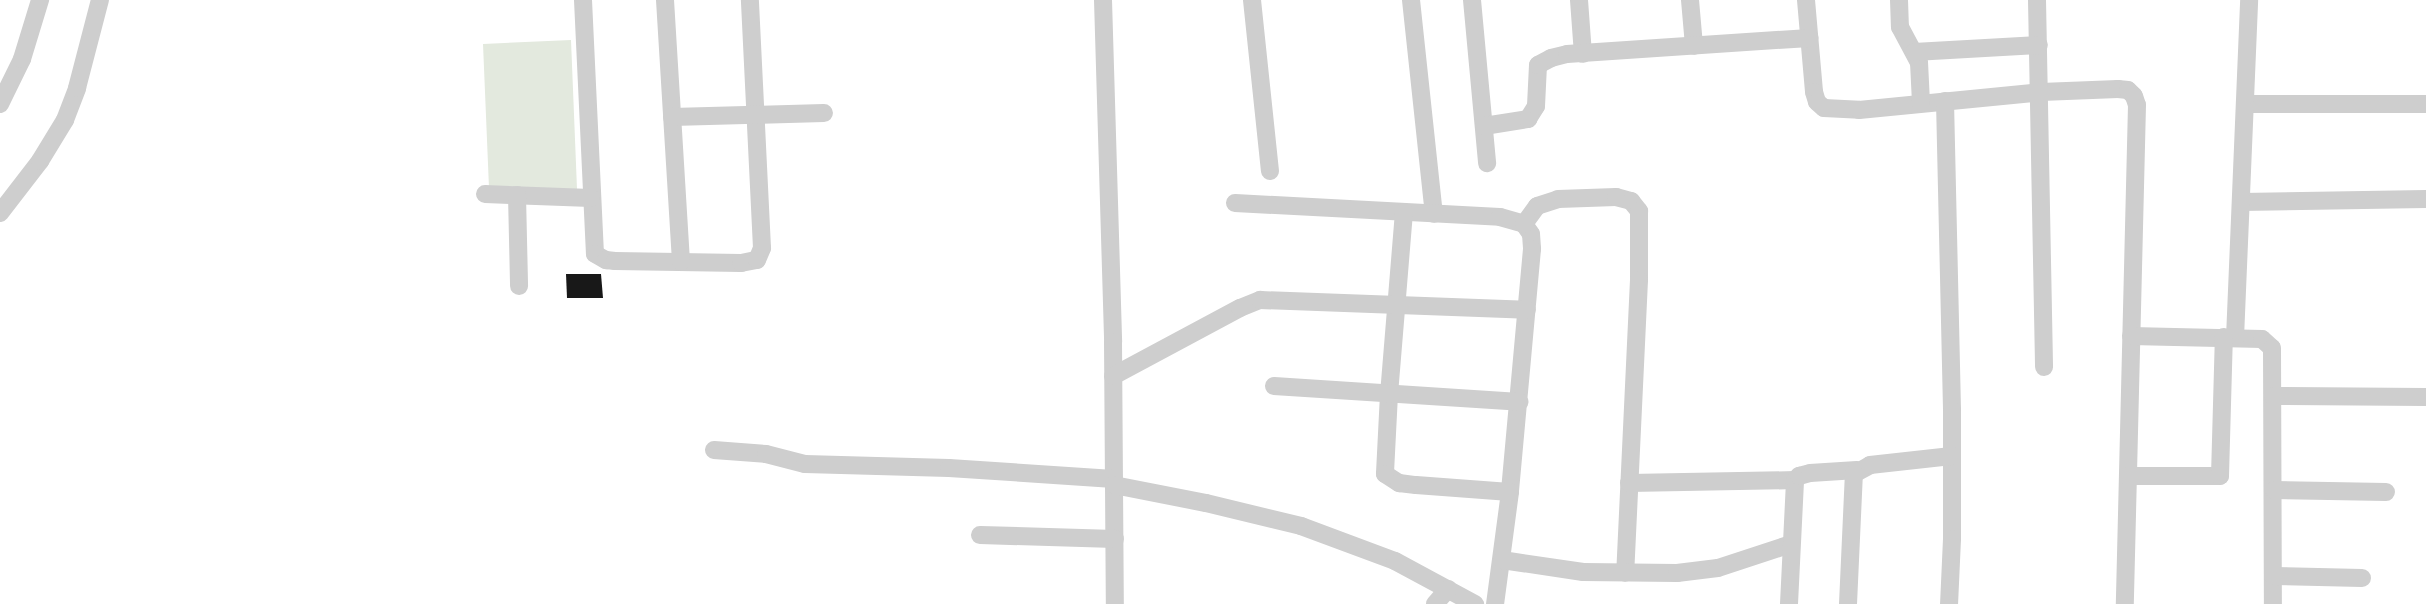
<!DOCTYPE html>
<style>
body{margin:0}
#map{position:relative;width:2426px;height:604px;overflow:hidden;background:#fff;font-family:"PT Sans Narrow",sans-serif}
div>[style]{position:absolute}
.green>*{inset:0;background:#e3e9de}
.building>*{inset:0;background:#181818}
.minor>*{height:18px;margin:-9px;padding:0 9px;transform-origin:9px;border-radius:9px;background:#cecece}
span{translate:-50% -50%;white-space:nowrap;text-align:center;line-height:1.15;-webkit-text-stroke:6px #fff;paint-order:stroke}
</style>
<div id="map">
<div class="green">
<i style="clip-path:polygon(571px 40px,577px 189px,489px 188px,483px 44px)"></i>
</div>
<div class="building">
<i style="clip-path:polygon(566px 274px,601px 274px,603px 298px,567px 298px)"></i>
</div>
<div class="minor">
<i style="left:583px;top:0;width:254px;rotate:87.3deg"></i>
<i style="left:595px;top:254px;width:13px;rotate:29deg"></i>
<i style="left:606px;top:260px;width:9px;rotate:6deg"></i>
<i style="left:615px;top:261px;width:126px;rotate:0.9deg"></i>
<i style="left:741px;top:263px;width:16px;rotate:-11deg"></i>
<i style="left:757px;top:260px;width:13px;rotate:-67deg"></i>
<i style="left:762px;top:248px;width:248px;rotate:-92.8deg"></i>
<i style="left:665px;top:0;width:262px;rotate:86.5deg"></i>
<i style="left:1103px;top:0;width:342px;rotate:88.3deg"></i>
<i style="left:1113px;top:342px;width:262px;rotate:89.6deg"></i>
<i style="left:1252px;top:0;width:172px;rotate:84deg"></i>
<i style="left:1411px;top:0;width:215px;rotate:83.9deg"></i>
<i style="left:1472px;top:0;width:164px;rotate:84.7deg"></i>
<i style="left:1579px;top:0;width:54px;rotate:85.8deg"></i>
<i style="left:1690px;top:0;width:46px;rotate:85deg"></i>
<i style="left:1806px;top:0;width:92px;rotate:85deg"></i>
<i style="left:1814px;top:92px;width:10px;rotate:73deg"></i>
<i style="left:1817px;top:102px;width:9px;rotate:41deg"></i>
<i style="left:1824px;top:108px;width:35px;rotate:3deg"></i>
<i style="left:1859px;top:110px;width:183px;rotate:-5.6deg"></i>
<i style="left:2041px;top:92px;width:77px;rotate:-2.2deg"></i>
<i style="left:2118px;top:89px;width:10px;rotate:6deg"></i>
<i style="left:2128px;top:90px;width:8px;rotate:45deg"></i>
<i style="left:2134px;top:96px;width:9px;rotate:72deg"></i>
<i style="left:2137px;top:105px;width:499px;rotate:91.4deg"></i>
<i style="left:1899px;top:0;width:27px;rotate:88deg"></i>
<i style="left:1900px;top:27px;width:40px;rotate:62deg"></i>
<i style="left:1919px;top:62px;width:41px;rotate:87.2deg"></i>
<i style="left:2037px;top:0;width:367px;rotate:88.9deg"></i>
<i style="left:1914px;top:52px;width:125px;rotate:-3.2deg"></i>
<i style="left:1945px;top:101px;width:310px;rotate:88.7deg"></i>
<i style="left:1952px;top:411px;width:128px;rotate:90deg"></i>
<i style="left:1952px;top:539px;width:65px;rotate:92.6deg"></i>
<i style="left:0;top:104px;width:50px;rotate:-63.9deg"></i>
<i style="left:22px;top:59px;width:62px;rotate:-73deg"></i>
<i style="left:2245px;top:104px;width:181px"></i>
<i style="left:672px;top:117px;width:152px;rotate:-1.5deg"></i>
<i style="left:1484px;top:126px;width:45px;rotate:-9deg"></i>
<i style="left:1528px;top:119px;width:15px;rotate:-58deg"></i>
<i style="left:1536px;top:106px;width:41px;rotate:-87.2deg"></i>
<i style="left:1538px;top:65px;width:15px;rotate:-28deg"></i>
<i style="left:1551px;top:58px;width:16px;rotate:-14deg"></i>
<i style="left:1567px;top:54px;width:243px;rotate:-3.8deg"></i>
<i style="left:485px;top:194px;width:106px;rotate:2.2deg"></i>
<i style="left:517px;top:195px;width:91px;rotate:88.7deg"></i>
<i style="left:2241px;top:202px;width:185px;rotate:-0.9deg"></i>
<i style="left:1235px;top:203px;width:265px;rotate:3deg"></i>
<i style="left:1500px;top:217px;width:25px;rotate:16deg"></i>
<i style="left:1524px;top:224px;width:12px;rotate:55deg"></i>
<i style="left:1531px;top:234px;width:15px;rotate:86deg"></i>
<i style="left:1532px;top:249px;width:244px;rotate:95.2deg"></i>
<i style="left:1510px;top:492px;width:113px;rotate:97.6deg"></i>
<i style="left:1404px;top:212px;width:183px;rotate:94.7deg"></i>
<i style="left:1389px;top:394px;width:80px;rotate:92.9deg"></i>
<i style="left:1385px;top:474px;width:17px;rotate:33deg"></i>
<i style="left:1399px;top:483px;width:17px;rotate:7deg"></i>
<i style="left:1416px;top:485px;width:94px;rotate:4.3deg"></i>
<i style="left:0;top:213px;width:66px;rotate:-52.4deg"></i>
<i style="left:40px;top:161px;width:48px;rotate:-58.6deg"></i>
<i style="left:65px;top:120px;width:34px;rotate:-69deg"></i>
<i style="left:77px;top:88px;width:91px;rotate:-75.4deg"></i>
<i style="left:1524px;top:224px;width:22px;rotate:-54deg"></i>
<i style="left:1537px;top:206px;width:22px;rotate:-18deg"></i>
<i style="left:1558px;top:199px;width:58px;rotate:-2deg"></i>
<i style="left:1616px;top:197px;width:16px;rotate:15deg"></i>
<i style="left:1631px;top:201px;width:13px;rotate:51deg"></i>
<i style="left:1639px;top:211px;width:69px;rotate:90deg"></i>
<i style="left:1639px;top:280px;width:293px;rotate:92.7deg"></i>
<i style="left:2131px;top:336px;width:131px;rotate:1.3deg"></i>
<i style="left:2262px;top:339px;width:13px;rotate:42deg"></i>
<i style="left:2272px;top:348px;width:256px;rotate:89.8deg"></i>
<i style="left:2235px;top:338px;width:338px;rotate:-87.6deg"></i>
<i style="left:1113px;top:376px;width:144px;rotate:-28.2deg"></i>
<i style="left:1240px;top:308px;width:22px;rotate:-22deg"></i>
<i style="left:1260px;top:300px;width:267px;rotate:2.1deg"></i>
<i style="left:1274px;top:386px;width:246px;rotate:3.7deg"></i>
<i style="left:2273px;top:396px;width:153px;rotate:0.4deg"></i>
<i style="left:714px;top:450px;width:52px;rotate:4.4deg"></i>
<i style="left:766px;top:454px;width:40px;rotate:14.4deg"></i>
<i style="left:805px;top:464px;width:144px;rotate:1.6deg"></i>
<i style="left:949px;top:468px;width:165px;rotate:3.8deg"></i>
<i style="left:2128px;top:476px;width:92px"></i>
<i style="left:2220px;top:476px;width:139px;rotate:-88.4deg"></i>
<i style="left:1629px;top:483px;width:166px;rotate:-1deg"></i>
<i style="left:1114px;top:485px;width:94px;rotate:11.1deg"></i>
<i style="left:1206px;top:503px;width:98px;rotate:13.6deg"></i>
<i style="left:1301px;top:526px;width:100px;rotate:20.4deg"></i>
<i style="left:1395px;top:561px;width:91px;rotate:28.3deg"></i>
<i style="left:2274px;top:490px;width:112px;rotate:1deg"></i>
<i style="left:980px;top:535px;width:135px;rotate:1.7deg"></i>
<i style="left:1502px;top:560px;width:82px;rotate:8.4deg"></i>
<i style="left:1583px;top:572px;width:94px;rotate:0.6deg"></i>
<i style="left:1677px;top:573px;width:41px;rotate:-7deg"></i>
<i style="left:1718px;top:568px;width:77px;rotate:-18.2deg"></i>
<i style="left:2273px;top:576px;width:89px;rotate:1.3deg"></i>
<i style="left:1435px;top:604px;width:20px;rotate:-49deg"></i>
<i style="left:1789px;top:604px;width:124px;rotate:-87.2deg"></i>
<i style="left:1795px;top:480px;width:6px;rotate:-45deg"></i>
<i style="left:1799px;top:476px;width:11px;rotate:-15deg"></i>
<i style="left:1810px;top:473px;width:47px;rotate:-3.7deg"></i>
<i style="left:1848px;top:604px;width:130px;rotate:-87.4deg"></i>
<i style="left:1854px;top:474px;width:18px;rotate:-29deg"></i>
<i style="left:1870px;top:465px;width:82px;rotate:-6.3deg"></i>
</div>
</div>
